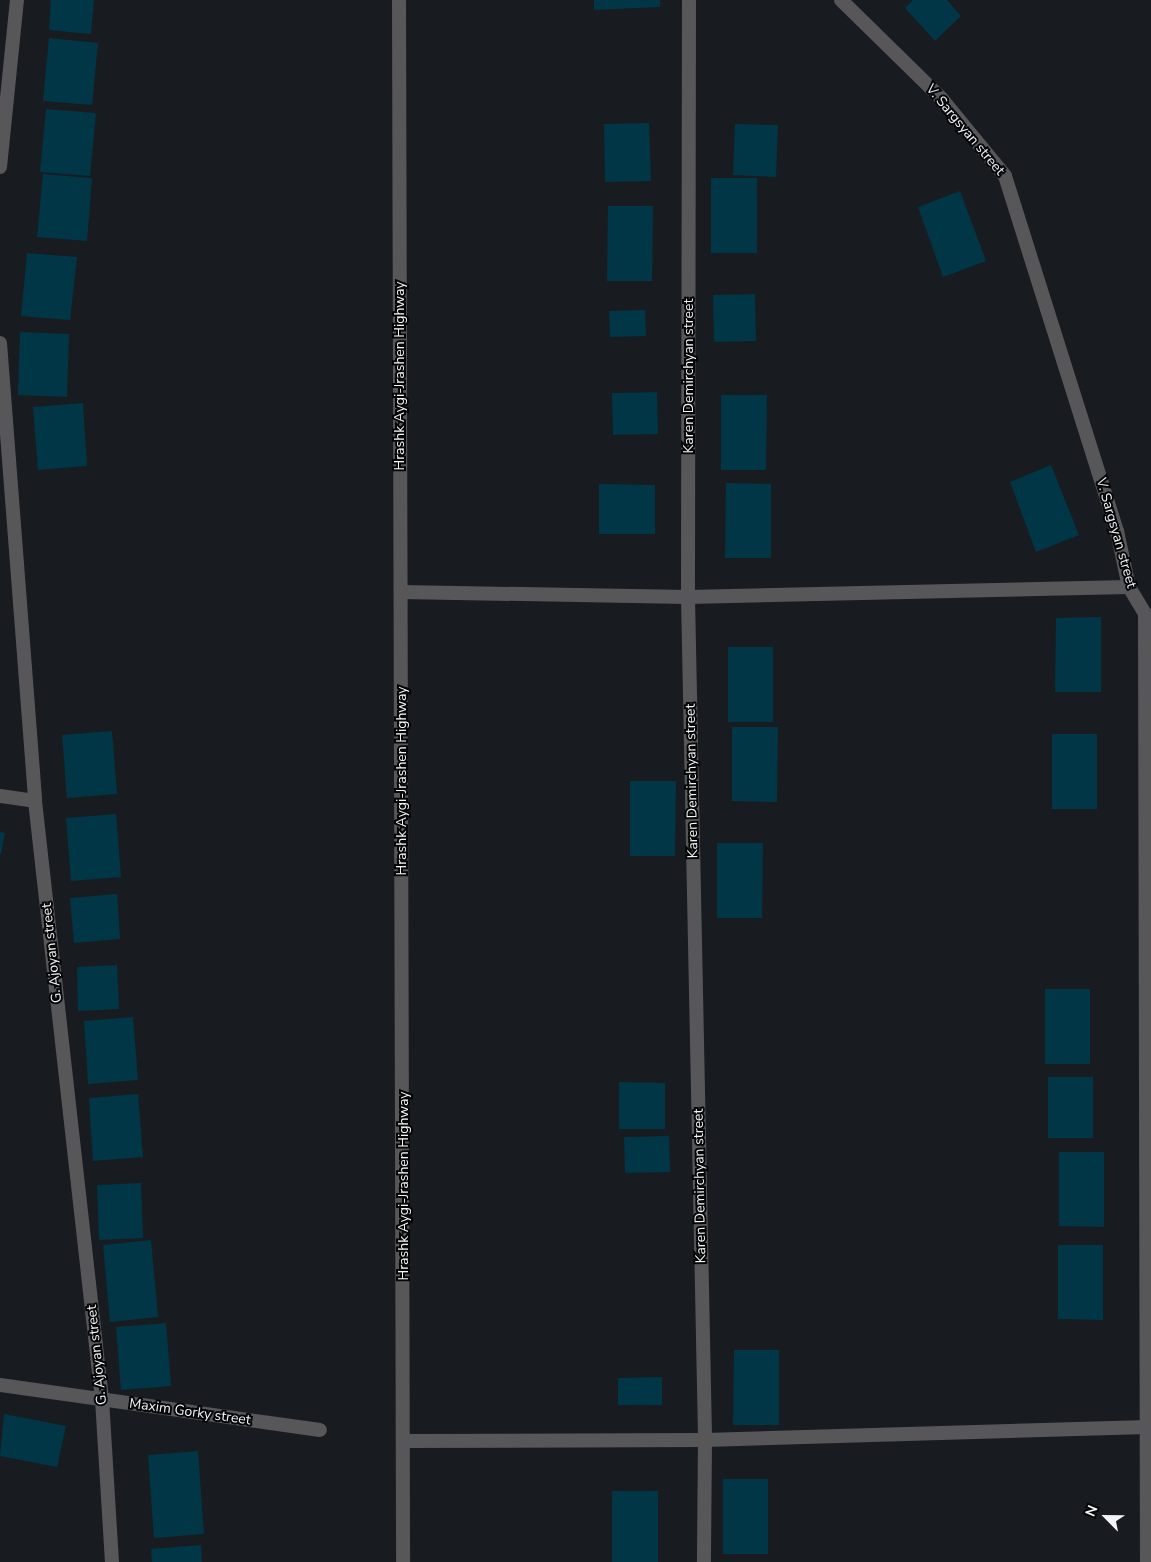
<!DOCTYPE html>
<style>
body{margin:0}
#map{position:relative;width:1151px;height:1562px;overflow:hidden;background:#181c20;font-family:"Nunito Sans",sans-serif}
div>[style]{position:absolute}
.building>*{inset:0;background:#013646}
.minor>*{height:14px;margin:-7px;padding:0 7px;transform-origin:7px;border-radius:7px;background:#57575a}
.tertiary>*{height:14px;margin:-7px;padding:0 7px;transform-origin:7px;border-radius:7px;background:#57575a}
span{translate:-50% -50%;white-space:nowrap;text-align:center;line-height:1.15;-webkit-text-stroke:4px #050608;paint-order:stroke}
.street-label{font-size:14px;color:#f2f4f7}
.north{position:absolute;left:1081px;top:1492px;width:50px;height:50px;-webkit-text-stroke:4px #050608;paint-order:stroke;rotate:293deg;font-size:14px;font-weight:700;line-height:20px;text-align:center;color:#f2f4f7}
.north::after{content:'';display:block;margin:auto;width:18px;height:22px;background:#f2f4f7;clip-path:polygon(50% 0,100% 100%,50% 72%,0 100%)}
</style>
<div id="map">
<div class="building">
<i style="clip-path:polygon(51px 0,94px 0,91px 34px,49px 30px)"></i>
<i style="clip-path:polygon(594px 0,660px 0,660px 7px,594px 10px)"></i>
<i style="clip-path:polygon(913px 0,947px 0,961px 16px,935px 41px,905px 8px)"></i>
<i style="clip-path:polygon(49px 38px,98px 43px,92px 105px,43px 101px)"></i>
<i style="clip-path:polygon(46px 109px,96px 113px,90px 176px,40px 172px)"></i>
<i style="clip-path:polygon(649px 123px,651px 181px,605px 182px,604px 124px)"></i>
<i style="clip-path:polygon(735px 124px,778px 125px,776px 177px,733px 175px)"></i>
<i style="clip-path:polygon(43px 174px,92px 178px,87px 241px,37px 237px)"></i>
<i style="clip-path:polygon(711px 178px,757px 178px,757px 253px,711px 253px)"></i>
<i style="clip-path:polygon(960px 191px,986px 261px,943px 277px,918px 207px)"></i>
<i style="clip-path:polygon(608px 206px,653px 206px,652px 281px,607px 281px)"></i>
<i style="clip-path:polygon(27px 253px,77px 257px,70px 320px,21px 316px)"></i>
<i style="clip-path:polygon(755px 294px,756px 341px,714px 342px,713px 295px)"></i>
<i style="clip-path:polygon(645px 310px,646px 336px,610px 337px,609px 311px)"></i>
<i style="clip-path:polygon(20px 332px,69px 334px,67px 397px,18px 395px)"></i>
<i style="clip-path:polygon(657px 392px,658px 434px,613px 435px,612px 393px)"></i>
<i style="clip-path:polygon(721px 395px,767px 395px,766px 470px,721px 470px)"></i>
<i style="clip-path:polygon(83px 403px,87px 466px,38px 470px,33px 407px)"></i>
<i style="clip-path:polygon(1051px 465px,1079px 535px,1036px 552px,1010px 482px)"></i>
<i style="clip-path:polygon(726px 483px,771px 484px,771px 558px,725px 558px)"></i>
<i style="clip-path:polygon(599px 484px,655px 485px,655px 534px,599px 534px)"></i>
<i style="clip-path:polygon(1101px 617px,1101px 692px,1055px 692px,1056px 618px)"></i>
<i style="clip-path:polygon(728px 647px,773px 647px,773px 722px,728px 722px)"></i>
<i style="clip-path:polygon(732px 727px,778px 727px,777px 802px,732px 801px)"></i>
<i style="clip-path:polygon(112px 731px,117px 794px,67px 798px,62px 735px)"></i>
<i style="clip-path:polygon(1052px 734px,1097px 734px,1097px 809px,1052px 809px)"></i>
<i style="clip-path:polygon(630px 781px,676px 781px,675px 856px,630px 856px)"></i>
<i style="clip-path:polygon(116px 814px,121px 877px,71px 881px,66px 818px)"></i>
<i style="clip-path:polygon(0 832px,5px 833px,1px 854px,0 854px)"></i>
<i style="clip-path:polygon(717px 843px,763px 843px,762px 918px,717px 918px)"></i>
<i style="clip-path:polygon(117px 894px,120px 939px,74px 943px,70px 898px)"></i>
<i style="clip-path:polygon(117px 965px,119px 1009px,78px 1011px,77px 967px)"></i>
<i style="clip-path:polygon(1045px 989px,1090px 989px,1090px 1064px,1045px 1064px)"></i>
<i style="clip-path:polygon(133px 1017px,138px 1080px,88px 1084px,84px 1021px)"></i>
<i style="clip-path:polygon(1048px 1077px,1093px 1077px,1093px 1138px,1048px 1138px)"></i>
<i style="clip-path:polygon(619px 1082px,665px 1083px,665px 1129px,619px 1129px)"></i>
<i style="clip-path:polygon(138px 1094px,143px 1157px,93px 1161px,89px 1098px)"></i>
<i style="clip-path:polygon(669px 1136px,670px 1172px,625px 1173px,624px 1137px)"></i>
<i style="clip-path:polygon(1059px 1152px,1104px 1152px,1104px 1227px,1059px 1226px)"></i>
<i style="clip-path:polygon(141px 1183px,143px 1238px,99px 1240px,97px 1185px)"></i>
<i style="clip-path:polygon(151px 1240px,158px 1317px,110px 1322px,103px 1245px)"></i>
<i style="clip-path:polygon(1058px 1245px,1103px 1245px,1103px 1320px,1058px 1319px)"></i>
<i style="clip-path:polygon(166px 1323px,171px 1386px,121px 1390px,116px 1327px)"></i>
<i style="clip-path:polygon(734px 1350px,779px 1350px,779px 1425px,733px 1425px)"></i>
<i style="clip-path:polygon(662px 1377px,662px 1405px,618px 1405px,618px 1378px)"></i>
<i style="clip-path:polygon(4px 1414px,66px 1426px,57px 1467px,0 1456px)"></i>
<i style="clip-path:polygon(198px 1451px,204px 1534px,154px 1538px,148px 1455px)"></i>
<i style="clip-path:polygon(723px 1479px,768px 1479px,768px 1554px,723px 1554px)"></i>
<i style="clip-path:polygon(612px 1491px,658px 1491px,658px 1562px,612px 1562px)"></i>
<i style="clip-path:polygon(201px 1545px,202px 1562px,152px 1562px,151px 1549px)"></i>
</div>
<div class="minor">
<i style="left:689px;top:0;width:597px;rotate:90.1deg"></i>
<i style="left:688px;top:597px;width:843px;rotate:88.84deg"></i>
<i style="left:705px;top:1440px;width:122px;rotate:90.5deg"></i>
<i style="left:841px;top:0;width:140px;rotate:44.4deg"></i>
<i style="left:941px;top:98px;width:101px;rotate:50.6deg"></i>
<i style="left:1005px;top:176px;width:372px;rotate:72.5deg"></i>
<i style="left:1117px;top:531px;width:57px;rotate:77.9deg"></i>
<i style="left:1129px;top:587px;width:31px;rotate:59deg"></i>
<i style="left:1145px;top:614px;width:948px;rotate:89.88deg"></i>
<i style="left:0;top:167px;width:168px;rotate:-84.2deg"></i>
<i style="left:0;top:343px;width:459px;rotate:85.6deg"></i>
<i style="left:35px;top:801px;width:602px;rotate:83.61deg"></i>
<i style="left:102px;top:1399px;width:163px;rotate:86.5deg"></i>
<i style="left:401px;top:592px;width:287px;rotate:1deg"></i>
<i style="left:688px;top:597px;width:441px;rotate:-1.3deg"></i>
<i style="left:0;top:796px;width:35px;rotate:8deg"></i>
<i style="left:0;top:1385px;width:323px;rotate:8deg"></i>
<i style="left:405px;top:1441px;width:300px;rotate:-0.2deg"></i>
<i style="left:705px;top:1440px;width:442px;rotate:-1.7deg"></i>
</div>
<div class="tertiary">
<i style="left:399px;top:0;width:1562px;rotate:89.85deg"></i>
</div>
<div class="street-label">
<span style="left:965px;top:130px;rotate:50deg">V. Sargsyan street</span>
<span style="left:400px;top:376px;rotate:-90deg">Hrashk Aygi-Jrashen Highway</span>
<span style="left:689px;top:376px;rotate:-90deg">Karen Demirchyan street</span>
<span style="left:1116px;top:533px;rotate:74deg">V. Sargsyan street</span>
<span style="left:402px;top:781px;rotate:-90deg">Hrashk Aygi-Jrashen Highway</span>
<span style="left:692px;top:781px;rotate:-91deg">Karen Demirchyan street</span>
<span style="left:52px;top:953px;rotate:-96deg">G. Ajoyan street</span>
<span style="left:404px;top:1186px;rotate:-90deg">Hrashk Aygi-Jrashen Highway</span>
<span style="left:700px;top:1186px;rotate:-91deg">Karen Demirchyan street</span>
<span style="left:97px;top:1355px;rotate:-96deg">G. Ajoyan street</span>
<span style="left:190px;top:1412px;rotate:8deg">Maxim Gorky street</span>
</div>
<div class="north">N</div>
</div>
